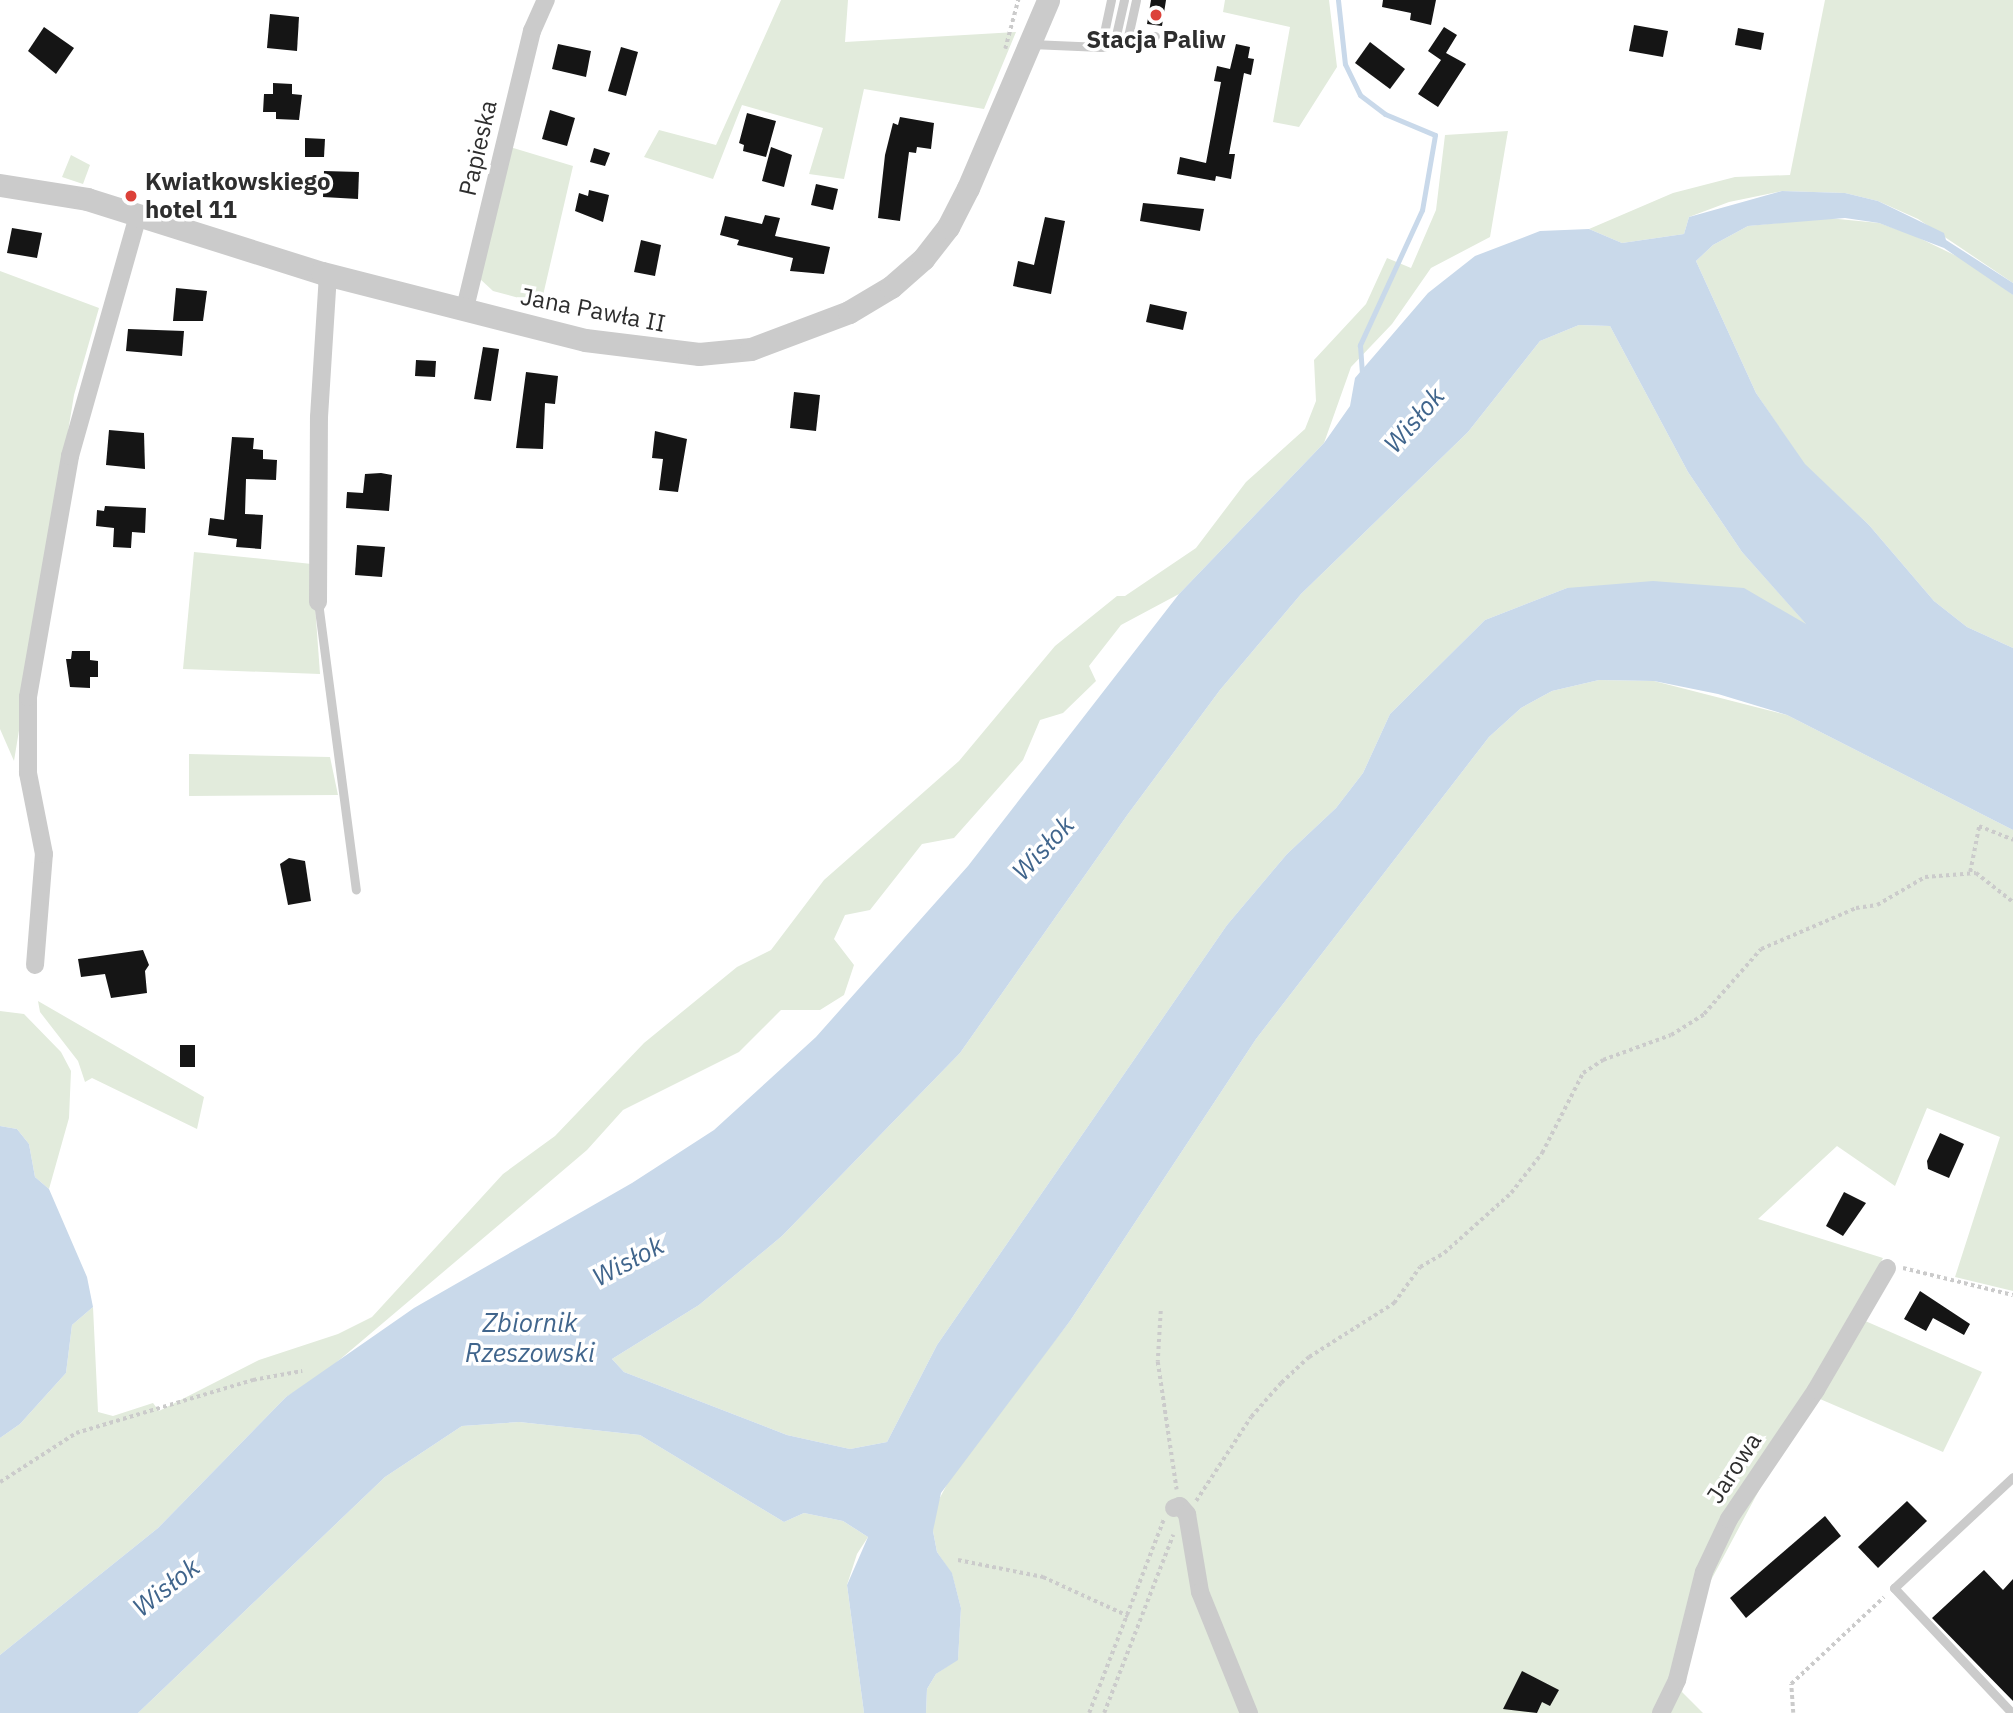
<!DOCTYPE html>
<meta charset="utf-8">
<style>
body{margin:0}
#map{position:relative;width:2013px;height:1713px;overflow:hidden;background:#fff;font-family:"IBM Plex Sans",sans-serif}
div>[style]{position:absolute}
.green>*{inset:0;background:#e2ebdc}
.water>*{inset:0;background:#c9d9ea}
.stream>*{height:5px;margin:-2.5px;padding:0 2.5px;transform-origin:2.5px;border-radius:2.5px;background:#c9d9ea}
.building>*{inset:0;background:#151515}
.path>*{height:3.5px;margin-top:-1.75px;transform-origin:0;background:repeating-linear-gradient(90deg,#cbcbcb 0 3.5px,transparent 0 7px)}
.service>*{height:9px;margin:-4.5px;padding:0 4.5px;transform-origin:4.5px;border-radius:4.5px;background:#cbcbcb}
.minor>*{height:18px;margin:-9px;padding:0 9px;transform-origin:9px;border-radius:9px;background:#cbcbcb}
.tertiary>*{height:23px;margin:-11.5px;padding:0 11.5px;transform-origin:11.5px;border-radius:11.5px;background:#cbcbcb}
.dots>*{width:19px;height:19px;translate:-50% -50%;box-sizing:border-box;border:4px solid #fff;border-radius:50%}
span{translate:-50% -50%;white-space:nowrap;text-align:center;line-height:1.15;-webkit-text-stroke:7px #fff;paint-order:stroke}
.poi-label{font-size:24px;color:#2e2e2e;font-weight:700}
.left{translate:0 -50%;text-align:left}
.street-label{font-size:24px;color:#2e2e2e}
.water-label{font-size:26px;color:#40658c;font-style:italic}
</style>
<div id="map">
<div class="green">
<i style="clip-path:polygon(781px 0,848px 0,845px 42px,1016px 32px,984px 109px,864px 89px,844px 179px,809px 174px,823px 128px,742px 105px,713px 179px,644px 157px,659px 130px,716px 145px)"></i>
<i style="clip-path:polygon(1225px 0,1329px 0,1337px 67px,1299px 127px,1273px 122px,1290px 27px,1223px 12px)"></i>
<i style="clip-path:polygon(1825px 0,2013px 0,2013px 283px,1918px 219px,1878px 201px,1845px 193px,1782px 191px,1729px 202px,1689px 217px,1684px 234px,1622px 243px,1589px 229px,1673px 193px,1735px 177px,1790px 175px)"></i>
<i style="clip-path:polygon(1508px 131px,1490px 237px,1431px 268px,1392px 324px,1351px 367px,1324px 443px,1179px 594px,1121px 625px,1089px 666px,1096px 681px,1063px 713px,1040px 720px,1023px 760px,954px 838px,922px 844px,870px 910px,845px 915px,834px 939px,854px 965px,844px 995px,820px 1010px,781px 1010px,739px 1052px,623px 1110px,587px 1150px,520px 1207px,318px 1378px,286px 1397px,158px 1528px,0 1655px,0 1438px,20px 1424px,66px 1373px,72px 1325px,93px 1307px,98px 1412px,113px 1416px,153px 1403px,159px 1411px,259px 1360px,338px 1334px,372px 1317px,503px 1174px,555px 1136px,644px 1043px,737px 967px,771px 950px,824px 880px,959px 761px,1055px 646px,1117px 596px,1125px 596px,1196px 548px,1246px 482px,1305px 429px,1316px 401px,1314px 360px,1366px 304px,1387px 258px,1411px 268px,1436px 210px,1445px 135px)"></i>
<i style="clip-path:polygon(510px 147px,573px 166px,541px 304px,493px 291px,479px 278px)"></i>
<i style="clip-path:polygon(71px 155px,90px 165px,83px 184px,62px 177px)"></i>
<i style="clip-path:polygon(1828px 218px,1879px 223px,1913px 235px,1973px 264px,2013px 295px,2013px 648px,1967px 627px,1934px 601px,1869px 525px,1804px 464px,1756px 393px,1696px 261px,1713px 245px,1748px 226px)"></i>
<i style="clip-path:polygon(0 271px,99px 308px,74px 395px,14px 761px,0 729px)"></i>
<i style="clip-path:polygon(1579px 325px,1610px 326px,1688px 472px,1742px 552px,1808px 626px,1567px 588px,1485px 620px,1390px 714px,1363px 773px,1336px 808px,1287px 854px,1227px 925px,937px 1345px,887px 1442px,850px 1449px,787px 1435px,624px 1372px,612px 1359px,699px 1305px,782px 1236px,960px 1053px,1128px 814px,1220px 690px,1301px 594px,1468px 432px,1540px 341px)"></i>
<i style="clip-path:polygon(194px 552px,312px 564px,320px 674px,183px 669px)"></i>
<i style="clip-path:polygon(1599px 680px,1654px 681px,1787px 715px,2013px 830px,2013px 1291px,1955px 1277px,2000px 1137px,1927px 1108px,1895px 1186px,1837px 1146px,1758px 1219px,1883px 1258px,1710px 1582px,1682px 1692px,1703px 1713px,926px 1713px,927px 1689px,936px 1674px,958px 1659px,961px 1608px,952px 1574px,937px 1552px,933px 1531px,934px 1509px,954px 1471px,1070px 1321px,1256px 1039px,1489px 737px,1521px 708px,1552px 691px)"></i>
<i style="clip-path:polygon(189px 754px,330px 757px,338px 795px,189px 796px)"></i>
<i style="clip-path:polygon(38px 1001px,204px 1097px,197px 1129px,92px 1078px,85px 1082px,78px 1061px,40px 1012px)"></i>
<i style="clip-path:polygon(0 1011px,24px 1014px,61px 1052px,71px 1071px,69px 1118px,49px 1189px,35px 1177px,29px 1144px,17px 1129px,0 1126px)"></i>
<i style="clip-path:polygon(1863px 1320px,1982px 1372px,1943px 1452px,1820px 1399px)"></i>
<i style="clip-path:polygon(519px 1422px,640px 1435px,784px 1522px,804px 1513px,843px 1521px,868px 1537px,857px 1554px,847px 1585px,864px 1713px,138px 1713px,385px 1477px,462px 1426px)"></i>
</div>
<div class="water">
<i style="clip-path:polygon(evenodd,1782px 191px,1845px 193px,1878px 201px,1944px 233px,1946px 240px,2013px 283px,2013px 295px,1944px 248px,1879px 223px,1845px 218px,1748px 226px,1713px 245px,1696px 261px,1756px 393px,1805px 464px,1869px 525px,1934px 601px,1967px 627px,2013px 648px,2013px 830px,1787px 715px,1718px 694px,1654px 681px,1599px 680px,1552px 691px,1521px 708px,1489px 737px,1256px 1039px,1070px 1321px,941px 1493px,933px 1531px,937px 1552px,952px 1573px,961px 1608px,958px 1660px,936px 1674px,927px 1689px,926px 1713px,864px 1713px,847px 1585px,868px 1537px,843px 1521px,804px 1513px,784px 1522px,640px 1435px,519px 1422px,462px 1426px,385px 1477px,138px 1713px,0 1713px,0 1655px,158px 1528px,286px 1397px,414px 1308px,632px 1183px,714px 1130px,816px 1037px,968px 866px,1179px 594px,1324px 443px,1350px 406px,1355px 378px,1428px 293px,1475px 256px,1540px 231px,1589px 229px,1622px 243px,1684px 234px,1689px 217px,1782px 191px,1579px 325px,1610px 326px,1688px 472px,1742px 552px,1806px 624px,1744px 588px,1653px 581px,1567px 588px,1485px 620px,1390px 714px,1363px 773px,1336px 808px,1287px 854px,1227px 925px,937px 1345px,887px 1442px,850px 1449px,787px 1435px,624px 1372px,612px 1359px,699px 1305px,782px 1236px,960px 1053px,1128px 814px,1220px 690px,1301px 594px,1468px 432px,1540px 341px,1579px 325px)"></i>
<i style="clip-path:polygon(0 1126px,17px 1129px,29px 1144px,35px 1177px,49px 1189px,87px 1277px,93px 1307px,72px 1325px,66px 1373px,20px 1424px,0 1438px)"></i>
</div>
<div class="stream">
<i style="left:1338px;top:0;width:64px;rotate:83.8deg"></i>
<i style="left:1345px;top:64px;width:34px;rotate:64deg"></i>
<i style="left:1360px;top:95px;width:31px;rotate:37deg"></i>
<i style="left:1385px;top:114px;width:54px;rotate:22.8deg"></i>
<i style="left:1435px;top:135px;width:76px;rotate:99.8deg"></i>
<i style="left:1422px;top:210px;width:149px;rotate:114.7deg"></i>
<i style="left:1360px;top:345px;width:32px;rotate:86deg"></i>
</div>
<div class="building">
<i style="clip-path:polygon(1151px 0,1166px 0,1162px 26px,1147px 24px)"></i>
<i style="clip-path:polygon(1383px 0,1436px 0,1431px 25px,1410px 20px,1411px 13px,1382px 7px)"></i>
<i style="clip-path:polygon(270px 14px,299px 17px,297px 51px,267px 48px)"></i>
<i style="clip-path:polygon(1634px 25px,1668px 31px,1663px 57px,1629px 51px)"></i>
<i style="clip-path:polygon(44px 27px,74px 48px,56px 74px,28px 51px)"></i>
<i style="clip-path:polygon(1444px 27px,1457px 35px,1446px 53px,1466px 64px,1438px 107px,1418px 94px,1441px 60px,1428px 51px)"></i>
<i style="clip-path:polygon(1738px 28px,1764px 33px,1761px 50px,1735px 45px)"></i>
<i style="clip-path:polygon(1370px 42px,1405px 69px,1390px 89px,1355px 63px)"></i>
<i style="clip-path:polygon(558px 44px,591px 51px,586px 77px,552px 69px)"></i>
<i style="clip-path:polygon(1236px 44px,1250px 47px,1248px 58px,1254px 59px,1251px 75px,1244px 73px,1229px 154px,1235px 154px,1231px 179px,1216px 176px,1215px 181px,1177px 174px,1180px 157px,1206px 163px,1221px 82px,1214px 81px,1217px 66px,1230px 69px)"></i>
<i style="clip-path:polygon(621px 47px,638px 52px,626px 96px,608px 91px)"></i>
<i style="clip-path:polygon(273px 83px,292px 84px,292px 94px,302px 95px,299px 120px,276px 119px,276px 112px,263px 112px,264px 94px,273px 94px)"></i>
<i style="clip-path:polygon(550px 110px,575px 118px,567px 146px,542px 139px)"></i>
<i style="clip-path:polygon(747px 113px,776px 121px,766px 157px,743px 151px,744px 145px,739px 143px)"></i>
<i style="clip-path:polygon(900px 117px,934px 123px,931px 149px,917px 147px,916px 153px,909px 152px,900px 221px,878px 218px,885px 155px,893px 123px,898px 125px)"></i>
<i style="clip-path:polygon(305px 138px,325px 139px,324px 157px,305px 157px)"></i>
<i style="clip-path:polygon(771px 147px,792px 155px,784px 187px,762px 181px)"></i>
<i style="clip-path:polygon(594px 148px,610px 153px,605px 166px,590px 162px)"></i>
<i style="clip-path:polygon(324px 171px,359px 172px,358px 199px,323px 197px)"></i>
<i style="clip-path:polygon(816px 184px,838px 189px,833px 210px,811px 205px)"></i>
<i style="clip-path:polygon(589px 190px,609px 195px,603px 222px,575px 211px,579px 193px,588px 196px)"></i>
<i style="clip-path:polygon(1143px 203px,1204px 209px,1200px 231px,1140px 221px)"></i>
<i style="clip-path:polygon(765px 215px,780px 218px,775px 236px,830px 247px,824px 274px,790px 271px,793px 258px,737px 245px,739px 240px,720px 235px,725px 216px,762px 224px)"></i>
<i style="clip-path:polygon(1045px 217px,1065px 221px,1051px 294px,1013px 286px,1018px 261px,1034px 265px)"></i>
<i style="clip-path:polygon(12px 228px,42px 233px,37px 258px,7px 253px)"></i>
<i style="clip-path:polygon(641px 240px,661px 245px,655px 276px,634px 272px)"></i>
<i style="clip-path:polygon(176px 288px,207px 291px,203px 321px,173px 321px)"></i>
<i style="clip-path:polygon(1150px 304px,1187px 312px,1183px 330px,1146px 322px)"></i>
<i style="clip-path:polygon(128px 329px,184px 331px,182px 356px,126px 351px)"></i>
<i style="clip-path:polygon(483px 347px,499px 349px,491px 401px,474px 399px)"></i>
<i style="clip-path:polygon(416px 360px,436px 361px,435px 377px,415px 376px)"></i>
<i style="clip-path:polygon(526px 372px,558px 376px,555px 404px,545px 403px,543px 449px,516px 448px)"></i>
<i style="clip-path:polygon(794px 392px,820px 395px,816px 431px,790px 428px)"></i>
<i style="clip-path:polygon(109px 430px,144px 433px,145px 469px,106px 465px)"></i>
<i style="clip-path:polygon(655px 431px,687px 439px,678px 492px,659px 490px,663px 459px,652px 458px)"></i>
<i style="clip-path:polygon(232px 437px,254px 438px,253px 449px,263px 450px,263px 459px,277px 460px,276px 480px,246px 479px,245px 514px,263px 515px,261px 549px,236px 547px,237px 539px,208px 535px,210px 518px,224px 520px)"></i>
<i style="clip-path:polygon(381px 473px,392px 475px,389px 511px,346px 508px,347px 492px,363px 493px,365px 474px)"></i>
<i style="clip-path:polygon(105px 506px,146px 508px,145px 533px,132px 532px,131px 548px,113px 547px,114px 528px,96px 526px,97px 510px,104px 511px)"></i>
<i style="clip-path:polygon(357px 545px,385px 547px,382px 577px,355px 575px)"></i>
<i style="clip-path:polygon(72px 651px,90px 651px,90px 660px,98px 661px,98px 677px,90px 677px,90px 688px,70px 687px,66px 659px,71px 659px)"></i>
<i style="clip-path:polygon(289px 858px,305px 861px,311px 901px,288px 905px,280px 864px)"></i>
<i style="clip-path:polygon(143px 950px,149px 965px,145px 971px,147px 993px,111px 998px,105px 974px,81px 977px,78px 959px)"></i>
<i style="clip-path:polygon(180px 1045px,195px 1045px,195px 1067px,180px 1067px)"></i>
<i style="clip-path:polygon(1940px 1133px,1964px 1144px,1949px 1178px,1928px 1169px,1927px 1161px)"></i>
<i style="clip-path:polygon(1844px 1192px,1866px 1203px,1843px 1236px,1826px 1226px)"></i>
<i style="clip-path:polygon(1920px 1291px,1970px 1324px,1964px 1335px,1933px 1318px,1926px 1331px,1904px 1319px)"></i>
<i style="clip-path:polygon(1907px 1501px,1927px 1521px,1878px 1568px,1858px 1547px)"></i>
<i style="clip-path:polygon(1825px 1516px,1841px 1536px,1746px 1618px,1730px 1598px)"></i>
<i style="clip-path:polygon(1984px 1570px,2003px 1590px,2013px 1579px,2013px 1701px,1932px 1618px)"></i>
<i style="clip-path:polygon(1522px 1671px,1559px 1690px,1550px 1706px,1542px 1702px,1537px 1713px,1503px 1709px)"></i>
</div>
<div class="path">
<i style="left:1005px;top:49px;width:51px;rotate:-75.1deg"></i>
<i style="left:1970px;top:872px;width:47px;rotate:-78.9deg"></i>
<i style="left:1979px;top:826px;width:37px;rotate:22deg"></i>
<i style="left:1903px;top:1268px;width:113px;rotate:13.8deg"></i>
<i style="left:1161px;top:1311px;width:51px;rotate:93.4deg"></i>
<i style="left:1158px;top:1362px;width:129px;rotate:81.6deg"></i>
<i style="left:0;top:1482px;width:90px;rotate:-32.8deg"></i>
<i style="left:76px;top:1433px;width:185px;rotate:-16.7deg"></i>
<i style="left:253px;top:1380px;width:50px;rotate:-10.4deg"></i>
<i style="left:1196px;top:1501px;width:100px;rotate:-56.8deg"></i>
<i style="left:1251px;top:1417px;width:45px;rotate:-48.6deg"></i>
<i style="left:1281px;top:1383px;width:38px;rotate:-43deg"></i>
<i style="left:1309px;top:1357px;width:101px;rotate:-32.4deg"></i>
<i style="left:1394px;top:1303px;width:44px;rotate:-54.2deg"></i>
<i style="left:1420px;top:1267px;width:28px;rotate:-30deg"></i>
<i style="left:1444px;top:1253px;width:90px;rotate:-41.8deg"></i>
<i style="left:1511px;top:1193px;width:51px;rotate:-52.2deg"></i>
<i style="left:1542px;top:1153px;width:90px;rotate:-62.9deg"></i>
<i style="left:1583px;top:1073px;width:24px;rotate:-33deg"></i>
<i style="left:1603px;top:1060px;width:72px;rotate:-20.2deg"></i>
<i style="left:1671px;top:1035px;width:39px;rotate:-32deg"></i>
<i style="left:1704px;top:1014px;width:86px;rotate:-48.8deg"></i>
<i style="left:1761px;top:949px;width:103px;rotate:-23.3deg"></i>
<i style="left:1856px;top:908px;width:21px;rotate:-8deg"></i>
<i style="left:1877px;top:905px;width:56px;rotate:-30.3deg"></i>
<i style="left:1925px;top:877px;width:51px;rotate:-4.5deg"></i>
<i style="left:1976px;top:873px;width:47px;rotate:38.1deg"></i>
<i style="left:958px;top:1560px;width:87px;rotate:11.3deg"></i>
<i style="left:1043px;top:1577px;width:94px;rotate:24.6deg"></i>
<i style="left:1089px;top:1713px;width:208px;rotate:-68.9deg"></i>
<i style="left:1104px;top:1713px;width:191px;rotate:-68.8deg"></i>
<i style="left:1793px;top:1713px;width:29px;rotate:-94deg"></i>
<i style="left:1791px;top:1684px;width:127px;rotate:-43.1deg"></i>
</div>
<div class="service">
<i style="left:1127px;top:41px;width:42px;rotate:-77.6deg"></i>
<i style="left:1031px;top:44px;width:70px;rotate:2.5deg"></i>
<i style="left:1101px;top:47px;width:55px;rotate:-11.5deg"></i>
<i style="left:1114px;top:44px;width:45px;rotate:-77.2deg"></i>
<i style="left:1101px;top:47px;width:48px;rotate:-78deg"></i>
<i style="left:318px;top:602px;width:290px;rotate:82.5deg"></i>
<i style="left:2012px;top:1713px;width:172px;rotate:-133.3deg"></i>
<i style="left:1894px;top:1588px;width:163px;rotate:-43deg"></i>
</div>
<div class="minor">
<i style="left:465px;top:308px;width:285px;rotate:-76.4deg"></i>
<i style="left:532px;top:31px;width:34px;rotate:-66deg"></i>
<i style="left:318px;top:602px;width:185px;rotate:-89.7deg"></i>
<i style="left:319px;top:417px;width:142px;rotate:-86.4deg"></i>
<i style="left:35px;top:965px;width:111px;rotate:-85.4deg"></i>
<i style="left:44px;top:854px;width:83px;rotate:-101.2deg"></i>
<i style="left:28px;top:773px;width:76px;rotate:-90deg"></i>
<i style="left:28px;top:697px;width:245px;rotate:-80.1deg"></i>
<i style="left:70px;top:456px;width:249px;rotate:-74.2deg"></i>
<i style="left:1174px;top:1508px;width:6px;rotate:-18deg"></i>
<i style="left:1180px;top:1506px;width:11px;rotate:49deg"></i>
<i style="left:1187px;top:1514px;width:79px;rotate:80.5deg"></i>
<i style="left:1200px;top:1592px;width:131px;rotate:68deg"></i>
<i style="left:1661px;top:1713px;width:37px;rotate:-64deg"></i>
<i style="left:1677px;top:1680px;width:111px;rotate:-76deg"></i>
<i style="left:1704px;top:1572px;width:59px;rotate:-64.7deg"></i>
<i style="left:1729px;top:1519px;width:156px;rotate:-56deg"></i>
<i style="left:1816px;top:1390px;width:141px;rotate:-59.8deg"></i>
</div>
<div class="tertiary">
<i style="left:0;top:185px;width:88px;rotate:9.1deg"></i>
<i style="left:87px;top:199px;width:246px;rotate:17.5deg"></i>
<i style="left:322px;top:273px;width:271px;rotate:14.3deg"></i>
<i style="left:585px;top:340px;width:115px;rotate:7deg"></i>
<i style="left:699px;top:354px;width:52px;rotate:-5.5deg"></i>
<i style="left:751px;top:349px;width:105px;rotate:-20.7deg"></i>
<i style="left:849px;top:312px;width:49px;rotate:-30.8deg"></i>
<i style="left:891px;top:287px;width:43px;rotate:-41.2deg"></i>
<i style="left:923px;top:259px;width:41px;rotate:-52deg"></i>
<i style="left:948px;top:227px;width:44px;rotate:-62.9deg"></i>
<i style="left:968px;top:188px;width:204px;rotate:-66.9deg"></i>
</div>
<div class="dots">
<i style="left:1156px;top:15px;background:#dc4139"></i>
<i style="left:131px;top:196px;background:#dc4139"></i>
</div>
<div class="poi-label">
<span style="left:1156px;top:40px">Stacja Paliw</span>
<span class="left" style="left:145px;top:196px">Kwiatkowskiego<br>hotel 11</span>
</div>
<div class="street-label">
<span style="left:478px;top:148px;rotate:-77deg">Papieska</span>
<span style="left:593px;top:310px;rotate:11deg">Jana Pawła II</span>
<span style="left:1734px;top:1468px;rotate:-57deg">Jarowa</span>
</div>
<div class="water-label">
<span style="left:1414px;top:420px;rotate:-49deg">Wisłok</span>
<span style="left:1043px;top:848px;rotate:-47deg">Wisłok</span>
<span style="left:628px;top:1261px;rotate:-28deg">Wisłok</span>
<span style="left:530px;top:1338px">Zbiornik<br>Rzeszowski</span>
<span style="left:166px;top:1587px;rotate:-38deg">Wisłok</span>
</div>
</div>
